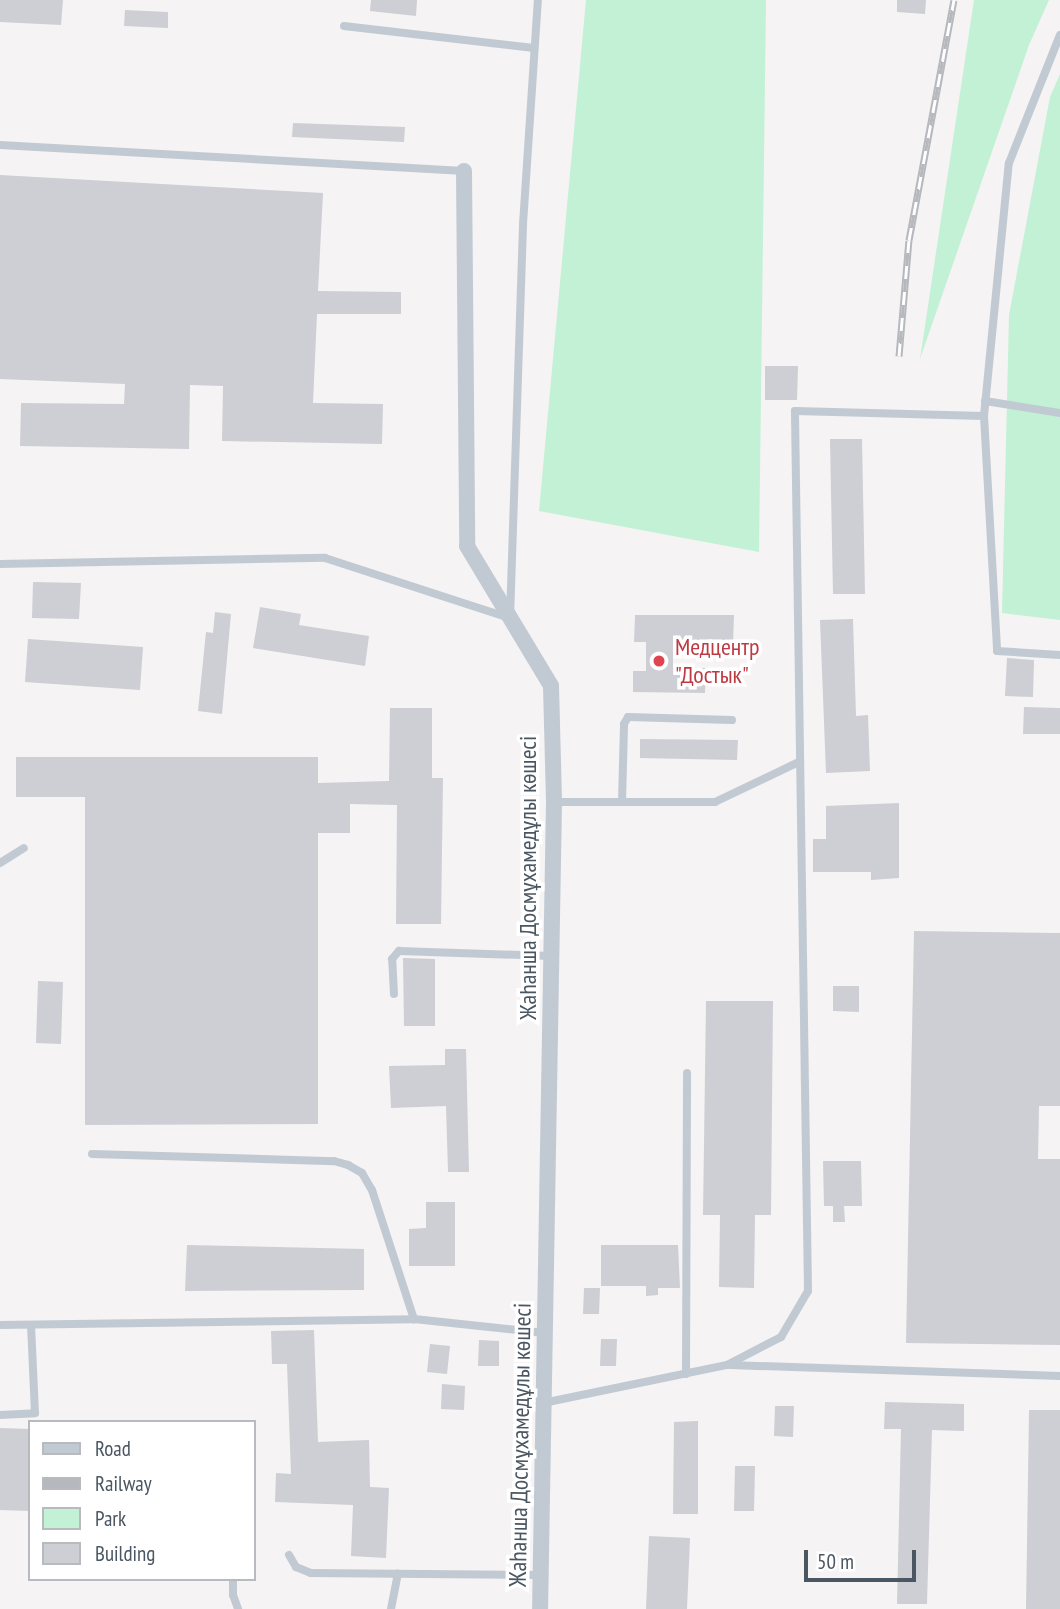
<!DOCTYPE html>
<meta charset="utf-8">
<style>
body{margin:0}
#map{position:relative;width:1060px;height:1609px;overflow:hidden;background:#f5f3f3;font-family:"PT Sans Narrow",sans-serif}
div>[style]{position:absolute}
.green>*{inset:0;background:#c3f1d5}
.building>*{inset:0;background:#cdcfd5}
.service>*{height:8px;margin:-4px;padding:0 4px;transform-origin:4px;border-radius:4px;background:#c1cad2}
.minor>*{height:16px;margin:-8px;padding:0 8px;transform-origin:8px;border-radius:8px;background:#c1cad2}
.rail>*{height:7px;margin-top:-3.5px;transform-origin:0;background:repeating-linear-gradient(90deg,#fff 0 13px,#b5b8bd 0 26px);box-sizing:border-box;border-block:2px solid #b5b8bd}
.dots>*{width:19px;height:19px;translate:-50% -50%;box-sizing:border-box;border:4px solid #fff;border-radius:50%}
span{translate:-50% -50%;white-space:nowrap;text-align:center;line-height:1.15;-webkit-text-stroke:7px #fff;paint-order:stroke}
.health-label{font-size:24px;color:#be3a42}
.left{translate:0 -50%;text-align:left}
.street-label{font-size:24px;color:#4a5661}
.legend{position:absolute;left:28px;top:1420px;width:228px;height:161px;box-sizing:border-box;background:#fff;border:2px solid #b7bbc0;margin:0;padding:9px 12px;list-style:none;font-size:21px;color:#4a5661}
.legend li{display:flex;align-items:center;gap:14px;height:35px}
.legend b{width:35px;border:2px solid #b7bbc0}
.scale{position:absolute;left:804px;top:1550px;width:112px;height:32px;box-sizing:border-box;border:4px solid #4a5661;border-top:0;padding-left:9px;font-size:21px;line-height:24px;white-space:nowrap;color:#4a5661;-webkit-text-stroke:5px #fff;paint-order:stroke}
</style>
<div id="map">
<div class="green">
<i style="clip-path:polygon(586px 0,766px 0,759px 552px,539px 511px)"></i>
<i style="clip-path:polygon(974px 0,1049px 0,1029px 45px,920px 359px)"></i>
<i style="clip-path:polygon(1060px 74px,1060px 620px,1002px 613px,1009px 315px,1050px 97px)"></i>
</div>
<div class="building">
<i style="clip-path:polygon(0 0,63px 0,61px 25px,0 22px)"></i>
<i style="clip-path:polygon(371px 0,417px 0,416px 16px,370px 11px)"></i>
<i style="clip-path:polygon(897px 0,926px 0,925px 14px,897px 12px)"></i>
<i style="clip-path:polygon(125px 10px,168px 12px,168px 28px,124px 26px)"></i>
<i style="clip-path:polygon(293px 123px,405px 127px,404px 142px,292px 137px)"></i>
<i style="clip-path:polygon(0 175px,323px 193px,318px 291px,401px 292px,401px 314px,317px 314px,313px 403px,383px 404px,382px 444px,222px 441px,223px 386px,190px 385px,189px 449px,20px 446px,21px 403px,124px 404px,125px 384px,0 379px)"></i>
<i style="clip-path:polygon(765px 366px,798px 366px,797px 400px,765px 400px)"></i>
<i style="clip-path:polygon(830px 439px,862px 439px,865px 594px,833px 594px)"></i>
<i style="clip-path:polygon(33px 582px,81px 583px,79px 619px,32px 618px)"></i>
<i style="clip-path:polygon(260px 607px,301px 614px,299px 625px,369px 636px,365px 666px,253px 648px)"></i>
<i style="clip-path:polygon(215px 612px,231px 614px,222px 714px,198px 711px,206px 632px,213px 633px)"></i>
<i style="clip-path:polygon(635px 615px,734px 615px,733px 645px,673px 644px,673px 668px,706px 668px,705px 693px,633px 692px,633px 671px,646px 671px,646px 642px,634px 642px)"></i>
<i style="clip-path:polygon(853px 619px,856px 716px,868px 715px,870px 771px,826px 773px,820px 620px)"></i>
<i style="clip-path:polygon(28px 639px,143px 647px,140px 690px,25px 682px)"></i>
<i style="clip-path:polygon(1007px 658px,1034px 660px,1033px 697px,1005px 696px)"></i>
<i style="clip-path:polygon(1024px 707px,1060px 708px,1060px 734px,1023px 734px)"></i>
<i style="clip-path:polygon(390px 708px,432px 708px,432px 778px,443px 778px,441px 924px,396px 924px,397px 805px,350px 804px,350px 833px,318px 833px,318px 1124px,85px 1125px,85px 797px,16px 797px,16px 757px,318px 757px,318px 783px,389px 781px)"></i>
<i style="clip-path:polygon(640px 739px,738px 740px,737px 760px,640px 758px)"></i>
<i style="clip-path:polygon(899px 803px,899px 878px,871px 880px,871px 872px,813px 872px,813px 839px,826px 839px,826px 806px)"></i>
<i style="clip-path:polygon(914px 931px,1060px 933px,1060px 1106px,1039px 1106px,1038px 1159px,1060px 1159px,1060px 1345px,906px 1343px)"></i>
<i style="clip-path:polygon(403px 958px,435px 959px,435px 1026px,404px 1026px)"></i>
<i style="clip-path:polygon(38px 981px,63px 982px,61px 1044px,36px 1043px)"></i>
<i style="clip-path:polygon(833px 986px,859px 986px,859px 1012px,833px 1011px)"></i>
<i style="clip-path:polygon(706px 1001px,773px 1001px,771px 1215px,755px 1215px,754px 1288px,719px 1287px,720px 1215px,703px 1215px)"></i>
<i style="clip-path:polygon(445px 1049px,466px 1049px,469px 1172px,448px 1172px,446px 1106px,391px 1108px,389px 1066px,445px 1065px)"></i>
<i style="clip-path:polygon(823px 1161px,861px 1161px,862px 1206px,844px 1206px,845px 1222px,833px 1222px,833px 1206px,824px 1206px)"></i>
<i style="clip-path:polygon(426px 1202px,455px 1202px,455px 1266px,409px 1266px,409px 1229px,426px 1228px)"></i>
<i style="clip-path:polygon(187px 1245px,364px 1249px,364px 1290px,185px 1291px)"></i>
<i style="clip-path:polygon(601px 1245px,678px 1245px,680px 1288px,658px 1288px,658px 1295px,646px 1296px,646px 1286px,601px 1286px)"></i>
<i style="clip-path:polygon(584px 1288px,600px 1288px,599px 1314px,583px 1314px)"></i>
<i style="clip-path:polygon(314px 1330px,318px 1442px,369px 1440px,370px 1487px,389px 1488px,386px 1558px,351px 1556px,353px 1505px,275px 1502px,276px 1473px,291px 1474px,287px 1364px,272px 1364px,271px 1331px)"></i>
<i style="clip-path:polygon(601px 1339px,617px 1339px,616px 1366px,600px 1366px)"></i>
<i style="clip-path:polygon(479px 1340px,499px 1341px,499px 1366px,478px 1366px)"></i>
<i style="clip-path:polygon(430px 1344px,450px 1346px,447px 1374px,427px 1372px)"></i>
<i style="clip-path:polygon(442px 1384px,465px 1386px,464px 1410px,441px 1409px)"></i>
<i style="clip-path:polygon(885px 1402px,964px 1404px,964px 1431px,932px 1430px,927px 1604px,897px 1604px,901px 1429px,884px 1429px)"></i>
<i style="clip-path:polygon(775px 1406px,794px 1406px,793px 1437px,774px 1436px)"></i>
<i style="clip-path:polygon(1029px 1410px,1060px 1410px,1060px 1609px,1026px 1609px)"></i>
<i style="clip-path:polygon(698px 1421px,698px 1514px,673px 1514px,674px 1422px)"></i>
<i style="clip-path:polygon(0 1428px,30px 1429px,30px 1511px,0 1510px)"></i>
<i style="clip-path:polygon(735px 1466px,755px 1466px,754px 1511px,734px 1511px)"></i>
<i style="clip-path:polygon(649px 1536px,690px 1538px,687px 1609px,646px 1609px)"></i>
</div>
<div class="service">
<i style="left:344px;top:26px;width:191px;rotate:6.6deg"></i>
<i style="left:0;top:145px;width:465px;rotate:3.2deg"></i>
<i style="left:985px;top:401px;width:76px;rotate:9.1deg"></i>
<i style="left:984px;top:416px;width:254px;rotate:-84.4deg"></i>
<i style="left:1009px;top:163px;width:138px;rotate:-68.3deg"></i>
<i style="left:0;top:564px;width:325px;rotate:-1.1deg"></i>
<i style="left:325px;top:558px;width:194px;rotate:18deg"></i>
<i style="left:510px;top:618px;width:394px;rotate:-88.1deg"></i>
<i style="left:523px;top:224px;width:225px;rotate:-86.2deg"></i>
<i style="left:554px;top:802px;width:161px"></i>
<i style="left:715px;top:802px;width:93px;rotate:-25.5deg"></i>
<i style="left:622px;top:802px;width:78px;rotate:-88.5deg"></i>
<i style="left:624px;top:724px;width:8px;rotate:-60deg"></i>
<i style="left:628px;top:717px;width:104px;rotate:1.7deg"></i>
<i style="left:0;top:863px;width:28px;rotate:-32deg"></i>
<i style="left:394px;top:994px;width:35px;rotate:-93deg"></i>
<i style="left:392px;top:959px;width:11px;rotate:-49deg"></i>
<i style="left:399px;top:951px;width:152px;rotate:1.9deg"></i>
<i style="left:92px;top:1154px;width:242px;rotate:1.7deg"></i>
<i style="left:334px;top:1161px;width:15px;rotate:16deg"></i>
<i style="left:348px;top:1165px;width:16px;rotate:30deg"></i>
<i style="left:362px;top:1173px;width:20px;rotate:60deg"></i>
<i style="left:372px;top:1190px;width:136px;rotate:72deg"></i>
<i style="left:0;top:1325px;width:414px;rotate:-0.8deg"></i>
<i style="left:414px;top:1319px;width:131px;rotate:6.1deg"></i>
<i style="left:730px;top:1365px;width:330px;rotate:1.9deg"></i>
<i style="left:686px;top:1374px;width:301px;rotate:-89.8deg"></i>
<i style="left:543px;top:1403px;width:188px;rotate:-11.7deg"></i>
<i style="left:727px;top:1365px;width:61px;rotate:-27.4deg"></i>
<i style="left:781px;top:1337px;width:53px;rotate:-59.6deg"></i>
<i style="left:808px;top:1291px;width:880px;rotate:-90.85deg"></i>
<i style="left:795px;top:411px;width:189px;rotate:1.5deg"></i>
<i style="left:984px;top:416px;width:235px;rotate:86.8deg"></i>
<i style="left:997px;top:651px;width:63px;rotate:3.6deg"></i>
<i style="left:0;top:1415px;width:35px;rotate:-3deg"></i>
<i style="left:35px;top:1413px;width:88px;rotate:-92.6deg"></i>
<i style="left:289px;top:1555px;width:14px;rotate:60deg"></i>
<i style="left:296px;top:1567px;width:16px;rotate:22deg"></i>
<i style="left:311px;top:1573px;width:229px;rotate:0.5deg"></i>
<i style="left:233px;top:1579px;width:16px;rotate:90deg"></i>
<i style="left:233px;top:1595px;width:15px;rotate:70deg"></i>
<i style="left:391px;top:1609px;width:36px;rotate:-79deg"></i>
</div>
<div class="minor">
<i style="left:464px;top:171px;width:375px;rotate:89.5deg"></i>
<i style="left:467px;top:546px;width:163px;rotate:59deg"></i>
<i style="left:551px;top:686px;width:116px;rotate:88.5deg"></i>
<i style="left:554px;top:802px;width:807px;rotate:90.99deg"></i>
</div>
<div class="rail">
<i style="left:899px;top:356px;width:116px;rotate:-85.1deg"></i>
<i style="left:909px;top:240px;width:244px;rotate:-79.4deg"></i>
</div>
<div class="dots">
<i style="left:659px;top:661px;background:#e0444e"></i>
</div>
<div class="health-label">
<span class="left" style="left:675px;top:661px">Медцентр<br>"Достык"</span>
</div>
<div class="street-label">
<span style="left:528px;top:878px;rotate:-90deg">Жаһанша Досмұхамедұлы көшесі</span>
<span style="left:520px;top:1445px;rotate:-89deg">Жаһанша Досмұхамедұлы көшесі</span>
</div>
<ul class="legend">
<li><b style="height:9px;background:#c1cad2"></b>Road</li>
<li><b style="height:9px;background:#b5b8bd"></b>Railway</li>
<li><b style="height:19px;background:#c3f1d5"></b>Park</li>
<li><b style="height:19px;background:#cdcfd5"></b>Building</li>
</ul>
<div class="scale">50 m</div>
</div>
